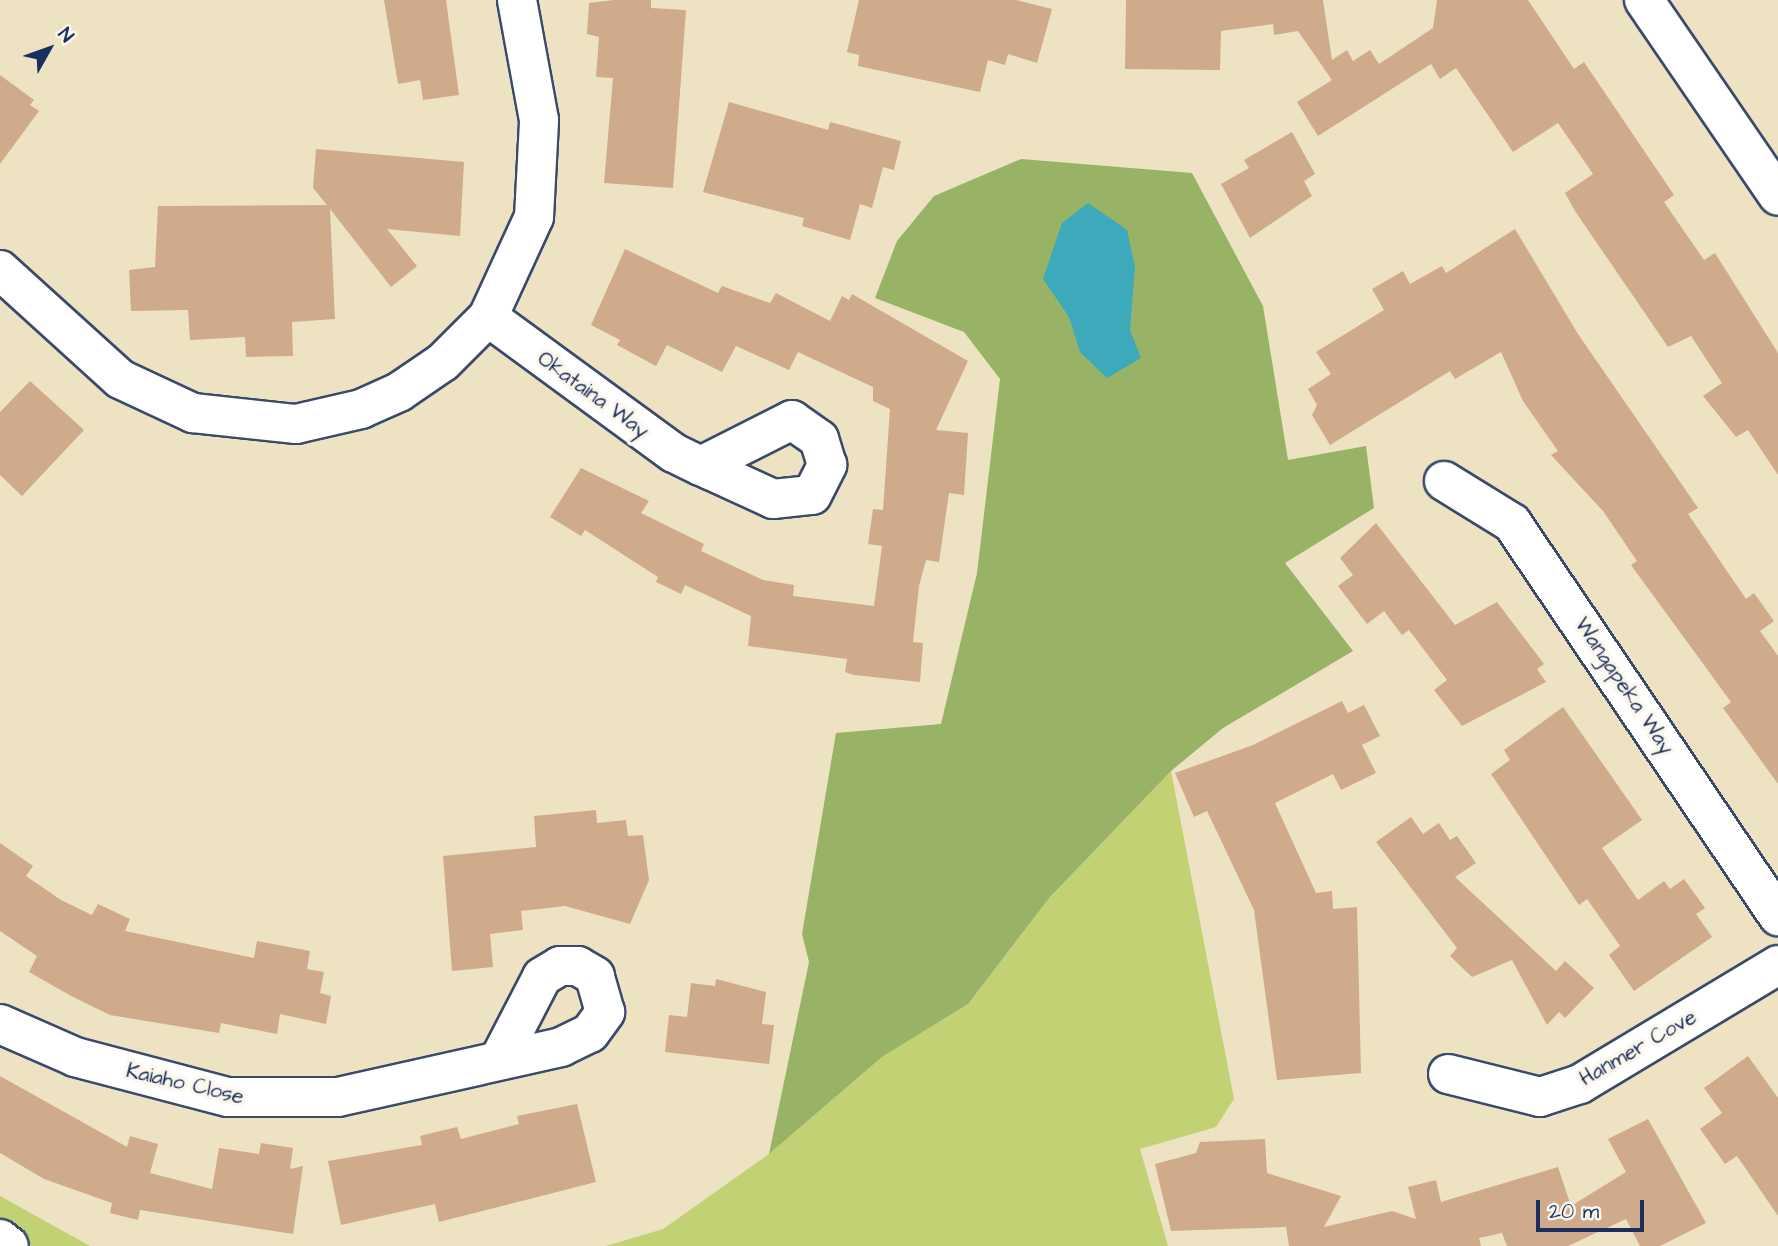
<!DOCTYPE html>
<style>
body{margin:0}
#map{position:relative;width:1778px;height:1246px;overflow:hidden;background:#ede3c3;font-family:"Architects Daughter",sans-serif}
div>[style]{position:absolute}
.green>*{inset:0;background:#c1d173}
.forest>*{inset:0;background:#98b365}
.water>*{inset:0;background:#3caabb}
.building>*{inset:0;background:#cfaa8b}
.roads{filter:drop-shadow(2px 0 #3a4a6d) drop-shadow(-2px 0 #3a4a6d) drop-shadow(0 2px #3a4a6d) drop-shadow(0 -2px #3a4a6d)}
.minor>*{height:38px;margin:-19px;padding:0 19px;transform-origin:19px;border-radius:19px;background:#fff}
span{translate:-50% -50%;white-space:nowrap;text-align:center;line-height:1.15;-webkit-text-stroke:7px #fbf7ec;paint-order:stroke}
.street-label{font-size:21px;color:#1b2f5e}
.north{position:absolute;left:14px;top:14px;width:70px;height:70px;-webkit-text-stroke:5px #fbf7ec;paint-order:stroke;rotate:50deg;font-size:19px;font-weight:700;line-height:28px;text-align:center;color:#1b2f5e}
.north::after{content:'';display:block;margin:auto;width:24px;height:32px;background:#1b2f5e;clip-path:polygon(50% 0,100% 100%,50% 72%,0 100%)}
.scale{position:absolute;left:1536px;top:1200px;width:108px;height:32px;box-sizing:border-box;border:4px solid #1b2f5e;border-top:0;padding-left:9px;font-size:21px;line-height:24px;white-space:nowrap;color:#1b2f5e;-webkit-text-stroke:5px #fbf7ec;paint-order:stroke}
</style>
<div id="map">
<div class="green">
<i style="clip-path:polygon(1171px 771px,1234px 1099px,1216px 1127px,1140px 1149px,1168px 1246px,606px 1246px,663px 1229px,769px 1154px,882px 1057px,968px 1004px,1050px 897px)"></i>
<i style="clip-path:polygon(0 1196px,90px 1246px,32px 1246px,0 1221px)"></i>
</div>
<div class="forest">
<i style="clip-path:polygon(1021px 159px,1192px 173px,1263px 306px,1288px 460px,1366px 446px,1374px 508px,1285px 563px,1353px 651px,1223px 728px,1171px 771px,1050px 897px,968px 1004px,882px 1057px,769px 1154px,809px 962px,802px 934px,836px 733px,941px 724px,977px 573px,1000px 379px,964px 332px,875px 298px,897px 241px,934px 196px)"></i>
</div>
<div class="water">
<i style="clip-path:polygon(1088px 203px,1127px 230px,1135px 267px,1130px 330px,1141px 358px,1107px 378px,1080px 352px,1069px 317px,1043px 279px,1062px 223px)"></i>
</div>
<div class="building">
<i style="clip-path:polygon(384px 0,446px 0,459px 95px,423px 100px,420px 80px,398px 84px)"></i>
<i style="clip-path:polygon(614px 0,651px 0,651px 8px,686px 10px,673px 188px,604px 183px,613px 78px,596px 77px,599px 37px,587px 34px,589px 3px)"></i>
<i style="clip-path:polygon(859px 0,1016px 0,1052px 9px,1037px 63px,1008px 54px,1005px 65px,988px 60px,980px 92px,858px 66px,859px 55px,847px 52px)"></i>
<i style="clip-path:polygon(1126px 0,1323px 0,1332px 60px,1347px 50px,1353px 61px,1370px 50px,1379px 64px,1433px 28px,1437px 0,1528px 0,1574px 69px,1584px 62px,1674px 195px,1664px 202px,1704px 260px,1715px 253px,1778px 353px,1778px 475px,1748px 430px,1736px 437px,1703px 396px,1722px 383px,1691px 336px,1668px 347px,1575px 211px,1565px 193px,1593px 174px,1558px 123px,1513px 152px,1456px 68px,1440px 79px,1431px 64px,1318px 136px,1297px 102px,1332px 80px,1298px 31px,1274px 35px,1273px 24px,1221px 31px,1220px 70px,1125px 69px)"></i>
<i style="clip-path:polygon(0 75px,34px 100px,30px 105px,39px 111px,0 164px)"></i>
<i style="clip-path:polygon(729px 102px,828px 130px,830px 122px,901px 141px,894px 170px,883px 167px,872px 208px,860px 204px,850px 240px,802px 226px,804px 218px,703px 192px)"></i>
<i style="clip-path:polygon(1292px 132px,1315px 174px,1304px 181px,1312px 196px,1250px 238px,1221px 184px,1249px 168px,1244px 160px)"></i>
<i style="clip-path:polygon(316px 149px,464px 162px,460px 236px,387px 229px,417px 266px,391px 287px,330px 209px,335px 319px,292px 322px,293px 356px,246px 357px,245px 337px,190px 340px,188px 310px,131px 311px,129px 270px,155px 267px,158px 206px,327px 205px,313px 188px)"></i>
<i style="clip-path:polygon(1515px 229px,1578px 334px,1698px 508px,1688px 514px,1746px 599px,1754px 593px,1774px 621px,1760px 631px,1778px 656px,1778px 784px,1723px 708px,1731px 702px,1631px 565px,1637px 561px,1603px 511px,1551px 455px,1558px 451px,1523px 401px,1501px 352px,1455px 379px,1450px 371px,1330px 445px,1312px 415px,1317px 405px,1308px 389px,1331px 374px,1316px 352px,1384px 310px,1372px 289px,1403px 271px,1410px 284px,1442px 266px,1446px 273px)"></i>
<i style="clip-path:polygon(625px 249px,718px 293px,722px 286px,770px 303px,776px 293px,830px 321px,842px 296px,849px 300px,852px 294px,968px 361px,936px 430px,968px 433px,964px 495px,949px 493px,939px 562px,926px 560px,919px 586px,913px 642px,923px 643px,920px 682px,854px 675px,845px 672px,847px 659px,748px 646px,751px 616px,685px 585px,681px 594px,656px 582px,658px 577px,585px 530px,581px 536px,550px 517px,581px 468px,649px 501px,641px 513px,704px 544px,701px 551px,763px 580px,794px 585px,793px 596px,874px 606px,882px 546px,868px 544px,873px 509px,883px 510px,890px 409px,873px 401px,873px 387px,798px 352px,789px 370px,736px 346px,722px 372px,667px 345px,656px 366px,617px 345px,620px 340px,591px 325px)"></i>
<i style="clip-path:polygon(30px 381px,84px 430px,22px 496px,0 475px,0 412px)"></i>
<i style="clip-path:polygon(1376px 523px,1455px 625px,1497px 602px,1544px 664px,1537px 669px,1546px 682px,1462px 726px,1434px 690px,1447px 680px,1409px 630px,1402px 635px,1384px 611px,1367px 624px,1338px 586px,1353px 575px,1340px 558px)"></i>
<i style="clip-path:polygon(1342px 701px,1348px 713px,1364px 705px,1380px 736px,1362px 745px,1376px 773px,1341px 790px,1333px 774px,1275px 803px,1316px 893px,1332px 891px,1333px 909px,1357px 907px,1361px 1073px,1277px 1080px,1254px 910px,1207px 811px,1194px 817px,1175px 773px,1253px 745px)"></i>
<i style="clip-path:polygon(1563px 707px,1642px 820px,1602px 848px,1638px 900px,1664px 881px,1670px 889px,1684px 879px,1705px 908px,1696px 914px,1712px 937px,1634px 991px,1609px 955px,1620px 946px,1587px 899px,1579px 905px,1491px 774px,1510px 760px,1504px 750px)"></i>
<i style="clip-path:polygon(596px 810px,597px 823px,626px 820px,628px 836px,643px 835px,649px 880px,630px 924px,565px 906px,521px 911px,523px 930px,490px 934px,493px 967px,452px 971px,443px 856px,536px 847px,534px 816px)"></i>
<i style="clip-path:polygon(1411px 817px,1423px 834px,1439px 823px,1450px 840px,1457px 836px,1476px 863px,1455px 877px,1556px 971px,1565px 961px,1594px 988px,1565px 1018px,1559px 1012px,1547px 1025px,1512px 960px,1472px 977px,1450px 956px,1457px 948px,1376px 842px)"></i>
<i style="clip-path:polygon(0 843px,33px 866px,26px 876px,61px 900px,92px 915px,98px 904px,130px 919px,125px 931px,254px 958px,257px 941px,310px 951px,307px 969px,324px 972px,320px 993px,331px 996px,326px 1024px,280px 1014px,277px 1034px,221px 1023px,219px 1033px,110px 1015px,73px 997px,29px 972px,37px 956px,0 931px)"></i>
<i style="clip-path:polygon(716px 979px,766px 992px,762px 1024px,774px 1025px,769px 1064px,665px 1052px,669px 1015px,687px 1017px,691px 983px,715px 986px)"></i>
<i style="clip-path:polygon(1748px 1056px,1778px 1098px,1778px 1216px,1737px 1156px,1725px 1164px,1700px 1129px,1722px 1113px,1704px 1088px)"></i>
<i style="clip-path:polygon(0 1076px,127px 1147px,130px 1136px,158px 1144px,150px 1173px,212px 1189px,219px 1148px,259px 1154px,261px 1143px,293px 1148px,290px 1169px,303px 1166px,293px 1234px,140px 1210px,138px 1220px,110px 1213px,112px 1203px,44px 1179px,0 1153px)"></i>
<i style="clip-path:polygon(577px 1104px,596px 1182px,439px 1222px,435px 1204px,341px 1225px,328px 1161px,422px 1145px,420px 1136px,457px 1127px,461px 1139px,519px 1124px,517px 1116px)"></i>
<i style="clip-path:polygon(1648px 1119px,1706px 1223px,1660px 1246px,1640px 1246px,1626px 1219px,1568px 1246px,1507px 1246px,1502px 1233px,1479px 1238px,1481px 1246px,1289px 1246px,1286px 1227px,1171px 1231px,1155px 1164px,1196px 1153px,1200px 1142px,1265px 1139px,1267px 1173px,1341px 1196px,1324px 1227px,1392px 1211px,1416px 1219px,1408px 1187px,1436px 1180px,1441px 1202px,1558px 1167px,1571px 1206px,1626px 1172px,1608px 1139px)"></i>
</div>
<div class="roads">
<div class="minor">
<i style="left:1644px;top:0;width:237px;rotate:55.6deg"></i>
<i style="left:0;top:270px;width:162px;rotate:42.2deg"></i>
<i style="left:120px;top:379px;width:81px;rotate:25deg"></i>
<i style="left:193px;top:413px;width:104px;rotate:6.1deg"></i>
<i style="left:296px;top:424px;width:67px;rotate:-13deg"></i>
<i style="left:361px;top:409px;width:42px;rotate:-24.1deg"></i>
<i style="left:399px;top:392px;width:53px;rotate:-34.3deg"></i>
<i style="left:443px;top:362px;width:64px;rotate:-45deg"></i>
<i style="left:488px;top:317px;width:110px;rotate:-65.3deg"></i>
<i style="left:534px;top:217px;width:97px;rotate:-87deg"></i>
<i style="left:539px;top:120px;width:122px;rotate:-100.4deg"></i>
<i style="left:488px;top:317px;width:230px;rotate:36.2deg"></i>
<i style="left:674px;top:453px;width:30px;rotate:26deg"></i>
<i style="left:701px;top:466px;width:10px;rotate:24deg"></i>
<i style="left:710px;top:470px;width:69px;rotate:24.7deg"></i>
<i style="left:773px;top:499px;width:39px;rotate:-6deg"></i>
<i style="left:812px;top:495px;width:34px;rotate:-63deg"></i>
<i style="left:827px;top:465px;width:27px;rotate:-107deg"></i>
<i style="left:819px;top:439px;width:33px;rotate:-145deg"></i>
<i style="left:792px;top:420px;width:102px;rotate:153.2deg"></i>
<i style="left:1444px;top:481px;width:80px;rotate:31.7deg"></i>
<i style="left:1512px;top:523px;width:475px;rotate:55.9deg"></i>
<i style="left:0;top:1024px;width:82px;rotate:23.7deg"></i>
<i style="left:75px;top:1057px;width:158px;rotate:14.7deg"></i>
<i style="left:228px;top:1097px;width:110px"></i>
<i style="left:338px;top:1097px;width:229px;rotate:-12.6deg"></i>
<i style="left:561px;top:1047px;width:32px;rotate:-26deg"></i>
<i style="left:590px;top:1033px;width:26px;rotate:-54deg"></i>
<i style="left:605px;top:1012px;width:37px;rotate:-106deg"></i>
<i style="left:595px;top:976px;width:20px;rotate:-150deg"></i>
<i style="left:578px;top:966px;width:18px;rotate:180deg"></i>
<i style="left:560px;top:966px;width:21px;rotate:149deg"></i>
<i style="left:542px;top:977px;width:93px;rotate:117.4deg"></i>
<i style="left:1448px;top:1074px;width:95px;rotate:14deg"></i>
<i style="left:1540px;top:1097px;width:42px;rotate:-18deg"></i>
<i style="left:1580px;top:1084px;width:231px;rotate:-31deg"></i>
<i style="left:0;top:1239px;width:11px;rotate:38deg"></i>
</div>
</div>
<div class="street-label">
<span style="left:593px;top:395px;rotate:36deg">Okataina Way</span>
<span style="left:1624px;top:686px;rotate:56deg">Wangapeka Way</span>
<span style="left:1638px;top:1048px;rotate:-30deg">Hanmer Cove</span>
<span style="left:185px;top:1084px;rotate:13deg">Kaiaho Close</span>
</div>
<div class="north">N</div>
<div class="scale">20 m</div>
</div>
